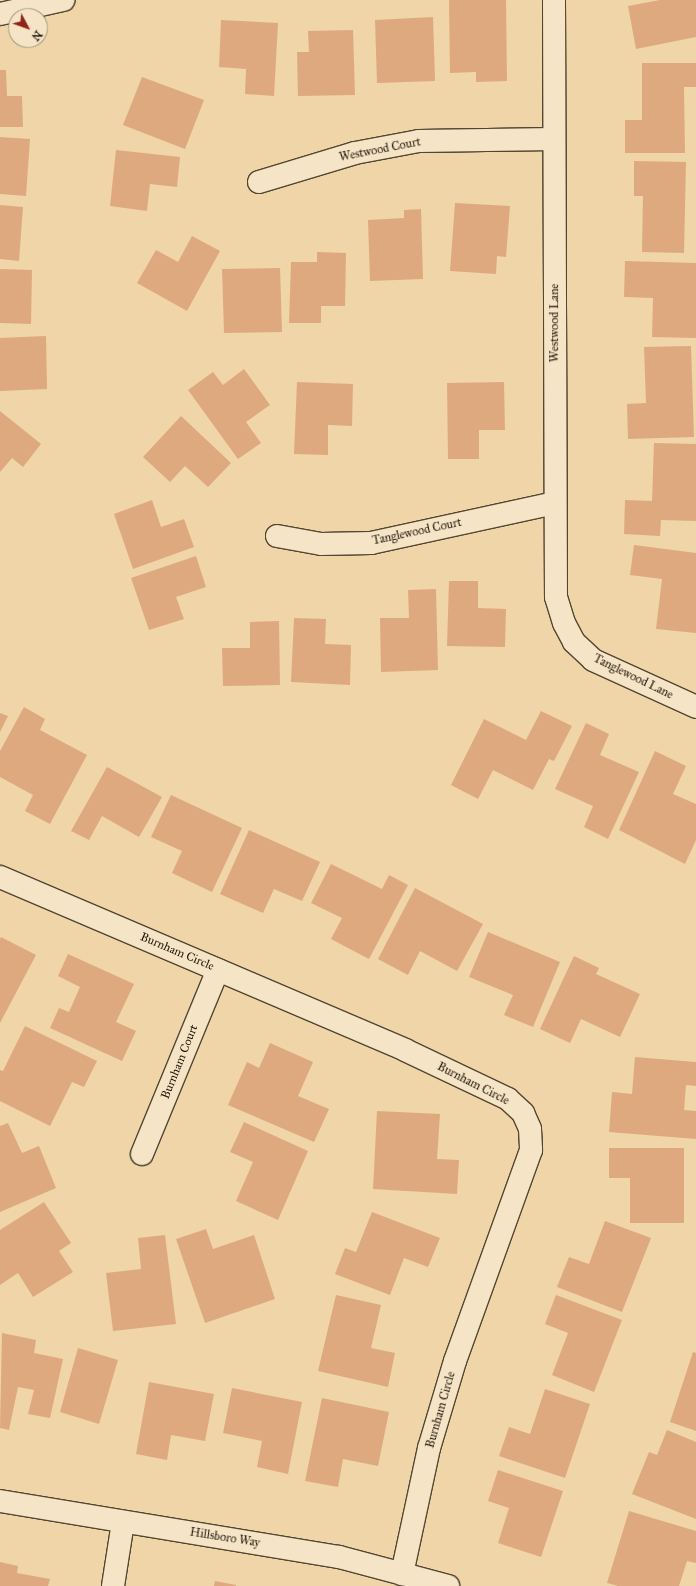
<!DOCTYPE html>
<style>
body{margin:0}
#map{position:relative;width:696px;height:1586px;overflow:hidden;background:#efd5a7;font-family:"IM FELL Great Primer",serif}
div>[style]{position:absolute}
.building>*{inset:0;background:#dfa980}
.roads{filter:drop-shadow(1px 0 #534631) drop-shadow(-1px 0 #534631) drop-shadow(0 1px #534631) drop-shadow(0 -1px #534631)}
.minor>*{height:22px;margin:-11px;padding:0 11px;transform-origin:11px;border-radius:11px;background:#f5e4c6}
span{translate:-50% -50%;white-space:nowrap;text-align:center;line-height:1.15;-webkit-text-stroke:3px #f5e4c6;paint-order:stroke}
.street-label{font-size:12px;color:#1f160a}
.north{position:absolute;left:8px;top:8px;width:40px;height:40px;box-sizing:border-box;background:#f5e4c6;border:1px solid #9f927b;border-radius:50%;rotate:131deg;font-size:11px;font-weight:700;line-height:16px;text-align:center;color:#1f160a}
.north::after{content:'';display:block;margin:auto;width:14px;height:18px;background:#8f2418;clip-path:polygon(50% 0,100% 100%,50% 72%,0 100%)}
</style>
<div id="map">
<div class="building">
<i style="clip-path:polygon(449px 0,506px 0,507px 81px,476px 82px,476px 72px,450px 73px)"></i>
<i style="clip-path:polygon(660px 0,696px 0,696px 37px,636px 49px,628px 6px)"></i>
<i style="clip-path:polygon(433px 17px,435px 81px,377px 83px,375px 20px)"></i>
<i style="clip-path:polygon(221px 20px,278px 23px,274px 96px,245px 94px,246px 69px,219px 67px)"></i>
<i style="clip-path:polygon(353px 30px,355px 95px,298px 96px,297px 52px,309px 52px,308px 31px)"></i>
<i style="clip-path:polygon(642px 63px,696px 63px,696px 87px,684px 87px,685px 153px,625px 153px,625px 120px,642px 120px)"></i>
<i style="clip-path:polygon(0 70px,6px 70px,7px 96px,22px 96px,23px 127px,0 127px)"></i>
<i style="clip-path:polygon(142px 77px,204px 100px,185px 149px,123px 125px)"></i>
<i style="clip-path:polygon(0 137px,30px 139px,26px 196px,0 194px)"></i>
<i style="clip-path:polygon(116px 150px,180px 157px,177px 187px,150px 184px,147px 211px,110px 206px)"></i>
<i style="clip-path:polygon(634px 161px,686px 162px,684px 253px,642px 252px,643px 196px,634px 196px)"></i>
<i style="clip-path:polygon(455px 203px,510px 206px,506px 257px,497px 256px,496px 274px,450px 271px)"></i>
<i style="clip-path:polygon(0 205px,23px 207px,19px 261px,0 259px)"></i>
<i style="clip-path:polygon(421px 209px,423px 279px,370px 281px,368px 220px,404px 218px,404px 210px)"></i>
<i style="clip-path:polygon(192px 236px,220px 251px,187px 311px,137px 283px,156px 250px,178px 262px)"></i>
<i style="clip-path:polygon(317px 252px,346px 253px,345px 306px,321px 306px,321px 323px,289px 323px,291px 262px,317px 262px)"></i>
<i style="clip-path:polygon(625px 261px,696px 263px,696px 338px,652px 337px,653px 298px,624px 297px)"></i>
<i style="clip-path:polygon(280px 268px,282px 332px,224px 333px,222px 269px)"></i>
<i style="clip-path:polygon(0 269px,32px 270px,31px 324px,0 323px)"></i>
<i style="clip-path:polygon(46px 336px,47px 389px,0 391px,0 338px)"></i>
<i style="clip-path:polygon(691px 346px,694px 437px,628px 439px,627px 404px,646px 403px,644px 347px)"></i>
<i style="clip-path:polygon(244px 369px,270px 405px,246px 422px,261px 443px,238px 459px,188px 390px,213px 372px,223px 385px)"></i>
<i style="clip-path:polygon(297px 382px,353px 384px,352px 426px,328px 425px,328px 455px,294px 454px)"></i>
<i style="clip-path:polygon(504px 382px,505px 430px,479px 430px,479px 459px,448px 459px,447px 383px)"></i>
<i style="clip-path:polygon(0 411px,41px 444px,23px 467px,12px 458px,0 472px)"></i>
<i style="clip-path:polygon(181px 416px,231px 463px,208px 487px,185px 466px,170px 482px,143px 457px)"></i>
<i style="clip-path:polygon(654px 443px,696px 444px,696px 521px,661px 520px,660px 536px,624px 534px,625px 500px,652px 501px)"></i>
<i style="clip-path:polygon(152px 500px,161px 527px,184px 519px,194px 547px,133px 569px,114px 514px)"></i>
<i style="clip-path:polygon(634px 545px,696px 553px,696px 633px,656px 629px,662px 579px,630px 575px)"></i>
<i style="clip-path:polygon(196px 556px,206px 587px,176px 597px,184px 619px,149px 630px,131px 578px)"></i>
<i style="clip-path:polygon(449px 581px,478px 581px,478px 608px,506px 609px,505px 647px,447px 646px)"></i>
<i style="clip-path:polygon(436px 589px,438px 670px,381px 672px,380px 618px,409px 618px,408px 590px)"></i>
<i style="clip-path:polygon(294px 618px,326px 619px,325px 644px,351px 645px,350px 685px,291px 682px)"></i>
<i style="clip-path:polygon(279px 621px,280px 685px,223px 686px,222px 648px,250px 648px,250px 622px)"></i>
<i style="clip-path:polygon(24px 707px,45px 719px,40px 730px,87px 755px,50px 824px,25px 811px,33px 795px,0 777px,0 751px)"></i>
<i style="clip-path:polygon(541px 711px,572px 726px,554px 761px,549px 759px,533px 790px,493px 770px,478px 799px,451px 785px,484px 719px,526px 740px)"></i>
<i style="clip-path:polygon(0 713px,8px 716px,0 732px)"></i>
<i style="clip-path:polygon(586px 723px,609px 734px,600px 755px,639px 772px,608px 839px,584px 827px,593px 806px,555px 789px)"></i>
<i style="clip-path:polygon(655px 751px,686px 766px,673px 794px,696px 804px,696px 840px,685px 864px,619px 830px)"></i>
<i style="clip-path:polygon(107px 767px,162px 797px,139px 837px,102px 816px,89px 840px,71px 831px)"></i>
<i style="clip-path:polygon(171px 795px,242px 828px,212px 892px,172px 873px,182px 851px,151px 837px)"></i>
<i style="clip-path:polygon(249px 830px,320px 862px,302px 901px,274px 889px,263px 913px,220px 894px)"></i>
<i style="clip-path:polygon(331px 864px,382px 889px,389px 875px,408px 885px,369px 959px,331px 939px,342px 918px,311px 903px)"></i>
<i style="clip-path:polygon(415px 888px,483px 924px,457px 971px,420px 951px,408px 975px,378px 959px)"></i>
<i style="clip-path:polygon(488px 932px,560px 962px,533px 1027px,504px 1015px,513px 995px,469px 977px)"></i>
<i style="clip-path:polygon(1px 937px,36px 955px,0 1023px,0 939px)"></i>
<i style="clip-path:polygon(68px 954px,134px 984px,116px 1022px,136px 1031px,122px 1061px,50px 1028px,59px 1008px,69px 1012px,80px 987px,58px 976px)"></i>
<i style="clip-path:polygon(574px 956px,599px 968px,596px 974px,640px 994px,620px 1037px,581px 1019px,570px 1043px,540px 1029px)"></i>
<i style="clip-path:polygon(25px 1026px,97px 1061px,84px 1087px,72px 1082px,50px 1126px,0 1101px,0 1070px,3px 1071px)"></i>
<i style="clip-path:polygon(270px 1043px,313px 1062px,298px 1096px,329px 1109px,314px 1142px,228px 1105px,247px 1062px,259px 1068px)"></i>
<i style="clip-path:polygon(635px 1057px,696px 1062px,696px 1086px,686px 1085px,684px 1110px,696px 1111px,696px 1139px,609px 1132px,612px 1092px,632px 1094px)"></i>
<i style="clip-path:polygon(377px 1111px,440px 1114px,437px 1159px,459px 1160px,457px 1194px,373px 1189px)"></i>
<i style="clip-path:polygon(244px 1122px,308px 1151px,278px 1220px,236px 1201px,253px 1162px,230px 1152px)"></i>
<i style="clip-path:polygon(8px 1123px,22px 1153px,39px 1146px,56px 1188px,0 1212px,0 1126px)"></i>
<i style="clip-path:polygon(609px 1148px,684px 1148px,684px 1223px,630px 1223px,630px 1178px,609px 1178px)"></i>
<i style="clip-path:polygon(44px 1202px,71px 1243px,59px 1251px,73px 1272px,33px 1297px,18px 1273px,0 1285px,0 1230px)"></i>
<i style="clip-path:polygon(372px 1212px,440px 1238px,428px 1267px,404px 1258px,390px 1295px,335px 1274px,345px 1248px,356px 1252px)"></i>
<i style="clip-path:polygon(605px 1221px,651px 1238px,622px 1312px,557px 1287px,569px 1257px,589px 1264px)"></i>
<i style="clip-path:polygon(206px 1229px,213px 1249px,254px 1235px,275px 1299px,205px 1323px,176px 1239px)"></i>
<i style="clip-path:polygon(165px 1235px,176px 1324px,113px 1331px,106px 1273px,141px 1269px,138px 1238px)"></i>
<i style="clip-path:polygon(336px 1295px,381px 1305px,371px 1348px,395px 1353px,388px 1387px,318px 1371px)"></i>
<i style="clip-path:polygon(556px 1295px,622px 1320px,594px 1392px,552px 1375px,568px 1333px,545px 1324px)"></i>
<i style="clip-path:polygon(2px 1333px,36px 1340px,34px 1353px,63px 1359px,50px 1418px,28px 1414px,34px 1390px,18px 1387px,9px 1430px,0 1428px)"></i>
<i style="clip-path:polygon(78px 1348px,118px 1360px,99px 1424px,60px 1412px)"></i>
<i style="clip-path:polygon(693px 1352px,696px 1353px,696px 1431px,670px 1422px)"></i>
<i style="clip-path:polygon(149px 1382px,214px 1394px,205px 1441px,171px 1435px,167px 1460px,136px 1454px)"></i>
<i style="clip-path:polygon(232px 1388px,302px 1402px,288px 1474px,257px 1467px,262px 1441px,223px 1433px)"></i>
<i style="clip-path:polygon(545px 1389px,590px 1404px,565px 1478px,499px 1456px,509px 1427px,530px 1434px)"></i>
<i style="clip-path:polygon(322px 1398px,389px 1412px,378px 1466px,343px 1459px,338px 1487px,305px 1481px)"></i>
<i style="clip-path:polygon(667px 1430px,696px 1442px,696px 1519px,632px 1494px,649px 1452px,657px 1455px)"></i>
<i style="clip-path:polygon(498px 1470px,563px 1491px,541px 1557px,498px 1543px,509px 1508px,488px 1501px)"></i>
<i style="clip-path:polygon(629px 1511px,696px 1531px,696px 1563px,687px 1561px,679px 1586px,618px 1586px,607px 1583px)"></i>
<i style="clip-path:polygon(0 1562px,18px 1566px,17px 1573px,50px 1579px,48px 1586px,0 1586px)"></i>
<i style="clip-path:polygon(215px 1581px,236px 1585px,236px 1586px,214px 1586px)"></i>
</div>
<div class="roads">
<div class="minor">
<i style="left:554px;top:0;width:597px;rotate:89.81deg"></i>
<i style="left:556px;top:597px;width:27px;rotate:73deg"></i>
<i style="left:564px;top:623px;width:21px;rotate:62deg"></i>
<i style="left:574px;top:642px;width:26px;rotate:43deg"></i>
<i style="left:593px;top:660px;width:113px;rotate:24.5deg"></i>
<i style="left:0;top:14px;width:65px;rotate:-12.5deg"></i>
<i style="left:259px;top:182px;width:100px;rotate:-16.8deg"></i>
<i style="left:355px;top:153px;width:65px;rotate:-10.6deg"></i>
<i style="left:419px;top:141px;width:135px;rotate:-0.8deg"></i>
<i style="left:277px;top:536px;width:45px;rotate:10.3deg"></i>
<i style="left:321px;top:544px;width:50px;rotate:-1.1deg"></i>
<i style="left:371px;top:543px;width:188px;rotate:-12.3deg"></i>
<i style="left:0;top:877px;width:440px;rotate:23.1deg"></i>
<i style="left:405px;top:1050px;width:114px;rotate:25.4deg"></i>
<i style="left:508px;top:1099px;width:21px;rotate:43deg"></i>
<i style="left:523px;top:1113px;width:17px;rotate:66deg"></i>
<i style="left:530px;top:1129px;width:21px;rotate:87deg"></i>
<i style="left:531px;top:1150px;width:224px;rotate:109.8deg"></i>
<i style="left:455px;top:1361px;width:91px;rotate:106.6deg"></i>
<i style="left:429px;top:1448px;width:129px;rotate:102.1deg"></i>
<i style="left:142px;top:1154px;width:199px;rotate:-67.6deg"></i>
<i style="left:0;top:1501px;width:344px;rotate:9.4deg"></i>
<i style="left:339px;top:1557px;width:113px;rotate:14.9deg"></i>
<i style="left:113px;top:1586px;width:65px;rotate:-81.1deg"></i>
</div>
</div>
<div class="street-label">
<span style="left:380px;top:150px;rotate:-11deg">Westwood Court</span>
<span style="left:555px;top:323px;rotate:-90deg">Westwood Lane</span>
<span style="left:417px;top:532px;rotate:-12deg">Tanglewood Court</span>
<span style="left:633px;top:677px;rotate:26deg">Tanglewood Lane</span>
<span style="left:177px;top:952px;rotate:23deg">Burnham Circle</span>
<span style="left:180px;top:1062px;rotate:-68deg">Burnham Court</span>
<span style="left:473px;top:1084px;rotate:27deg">Burnham Circle</span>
<span style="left:441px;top:1410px;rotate:-74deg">Burnham Circle</span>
<span style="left:225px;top:1538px;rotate:9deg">Hillsboro Way</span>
</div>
<div class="north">N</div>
</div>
